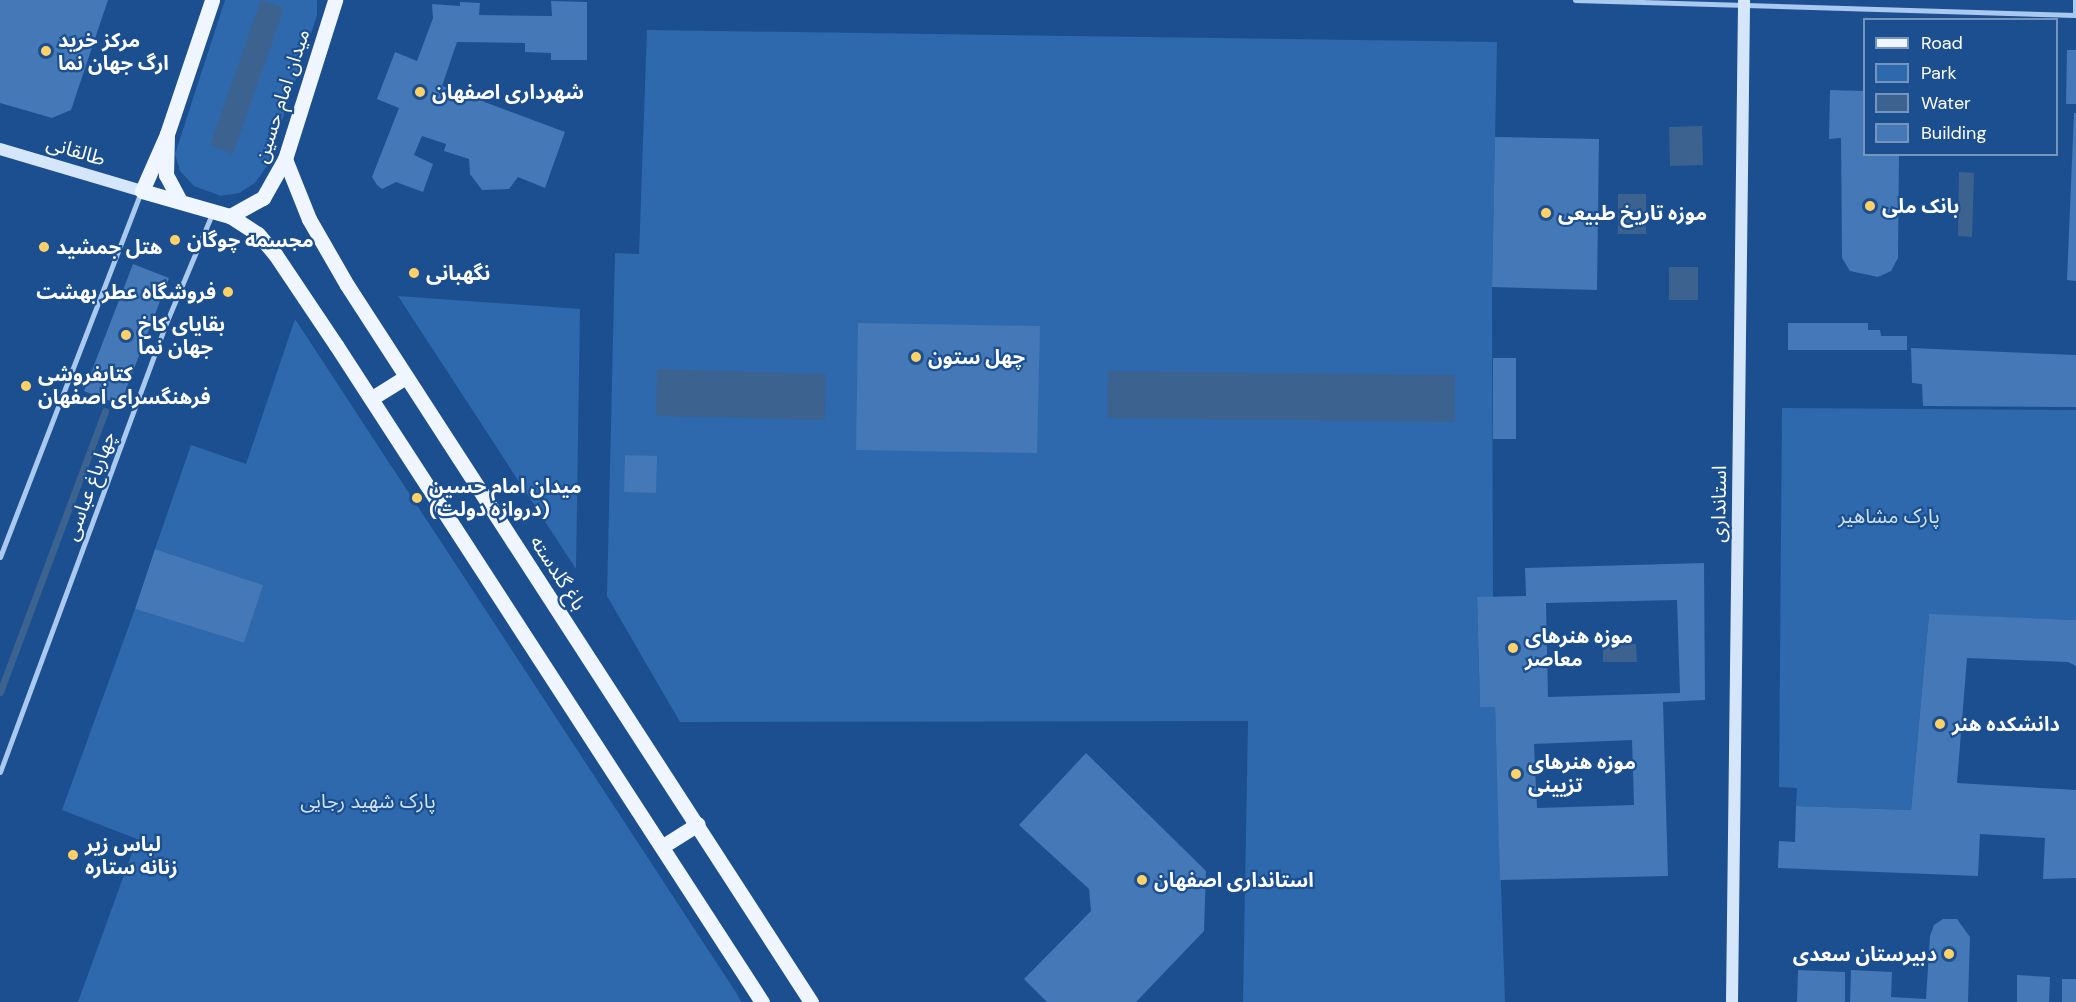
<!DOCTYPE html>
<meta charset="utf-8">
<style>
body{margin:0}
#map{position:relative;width:2076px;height:1002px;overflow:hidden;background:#1b4f8f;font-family:"DM Sans","Noto Sans Arabic",sans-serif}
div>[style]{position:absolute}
.green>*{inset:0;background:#2e69ad}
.water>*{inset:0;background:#3c6290}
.stream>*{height:7px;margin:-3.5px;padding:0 3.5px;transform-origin:3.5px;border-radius:3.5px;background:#3c6290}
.building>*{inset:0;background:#4478b7}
.pedestrian>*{height:5px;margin:-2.5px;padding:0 2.5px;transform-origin:2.5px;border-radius:2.5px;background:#a9c9ee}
.secondary>*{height:12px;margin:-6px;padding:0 6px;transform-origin:6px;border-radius:6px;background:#d6e6fa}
.primary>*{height:15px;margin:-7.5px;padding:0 7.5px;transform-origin:7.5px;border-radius:7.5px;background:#f0f6ff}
.dots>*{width:16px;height:16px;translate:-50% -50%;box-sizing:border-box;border:3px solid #1b4f8f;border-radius:50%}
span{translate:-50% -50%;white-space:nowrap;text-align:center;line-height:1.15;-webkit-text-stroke:4.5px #1b4f8f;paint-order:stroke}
.poi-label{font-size:20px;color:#fff;font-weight:700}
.left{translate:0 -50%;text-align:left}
.right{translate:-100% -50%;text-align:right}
.street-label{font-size:20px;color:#fff}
.park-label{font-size:20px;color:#cfe3fa}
.legend{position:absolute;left:1863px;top:18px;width:195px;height:138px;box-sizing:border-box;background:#1b4f8f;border:2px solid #7695bc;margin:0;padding:8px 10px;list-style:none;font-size:18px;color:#fff}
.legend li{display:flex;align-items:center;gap:12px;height:30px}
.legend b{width:30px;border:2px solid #7695bc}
</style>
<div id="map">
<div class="green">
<i style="clip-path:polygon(225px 0,317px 0,317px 15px,267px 166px,255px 183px,239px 193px,221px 196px,194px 186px,180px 171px,175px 154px)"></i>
<i style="clip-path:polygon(647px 30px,1497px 42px,1492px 287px,1493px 597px,1477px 598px,1480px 707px,1495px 707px,1505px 1002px,1243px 1002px,1248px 721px,680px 722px,607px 596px,615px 253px,639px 254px)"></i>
<i style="clip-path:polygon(398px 296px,580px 309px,576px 569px)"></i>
<i style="clip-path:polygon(295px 319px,737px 994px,741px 1002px,78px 1002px,137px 839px,62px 810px,135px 609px,244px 643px,262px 585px,155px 549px,191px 445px,246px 464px)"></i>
<i style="clip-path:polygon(1782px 408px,2076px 410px,2076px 620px,1929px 615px,1911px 810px,1796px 806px,1797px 788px,1779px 787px)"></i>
</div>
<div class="water">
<i style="clip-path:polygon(261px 0,284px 8px,233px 154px,210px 145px)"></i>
<i style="clip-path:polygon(1702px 126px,1703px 165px,1670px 166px,1669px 127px)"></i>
<i style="clip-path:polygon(1959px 172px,1974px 173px,1972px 237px,1958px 236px)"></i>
<i style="clip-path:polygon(1618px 194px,1646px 194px,1646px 234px,1618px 234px)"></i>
<i style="clip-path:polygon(1669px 267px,1698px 267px,1698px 300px,1669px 300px)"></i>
<i style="clip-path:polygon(657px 369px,826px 374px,825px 420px,656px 416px)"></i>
<i style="clip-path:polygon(1108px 371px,1455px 375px,1455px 422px,1107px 418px)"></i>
<i style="clip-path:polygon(1603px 644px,1636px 644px,1637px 662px,1603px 662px)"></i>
</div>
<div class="stream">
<i style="left:0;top:692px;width:300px;rotate:-69.5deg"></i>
</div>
<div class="building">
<i style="clip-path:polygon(0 0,108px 0,71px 110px,52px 118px,0 103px)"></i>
<i style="clip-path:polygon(551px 1px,587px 2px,587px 60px,551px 60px,551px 53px,525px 52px,525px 43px,457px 42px,442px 86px,565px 132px,545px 188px,518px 177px,509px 189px,482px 190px,470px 174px,469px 159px,444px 151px,446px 144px,422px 136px,414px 155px,433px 164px,423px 192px,396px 182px,382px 189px,377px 185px,372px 177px,399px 108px,377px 99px,395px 52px,417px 61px,433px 18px,432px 4px,460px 6px,460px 2px,480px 3px,479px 15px,552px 16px)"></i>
<i style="clip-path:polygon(2067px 50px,2076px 50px,2076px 104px,2066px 104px)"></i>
<i style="clip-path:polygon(1830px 90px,1864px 91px,1864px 154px,1899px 154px,1898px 258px,1891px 271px,1878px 277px,1850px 271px,1842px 258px,1841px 138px,1829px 139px)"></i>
<i style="clip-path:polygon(2074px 113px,2076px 113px,2076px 281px,2067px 280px)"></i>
<i style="clip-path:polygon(1495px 137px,1599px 139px,1597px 290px,1492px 287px)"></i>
<i style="clip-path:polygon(133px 264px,169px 278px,120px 405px,84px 391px)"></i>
<i style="clip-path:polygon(858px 323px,1040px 326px,1037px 453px,856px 450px)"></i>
<i style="clip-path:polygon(1788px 323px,1868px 323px,1868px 330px,1880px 330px,1881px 336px,1907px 336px,1907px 350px,1788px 350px)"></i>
<i style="clip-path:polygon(1911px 348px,2076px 355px,2076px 407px,1923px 406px,1922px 384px,1912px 383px)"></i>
<i style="clip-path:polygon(1493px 358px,1516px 358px,1516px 439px,1493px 439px)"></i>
<i style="clip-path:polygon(625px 455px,657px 456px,656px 493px,624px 492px)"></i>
<i style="clip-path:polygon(155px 549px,263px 585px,244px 643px,135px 609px)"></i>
<i style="clip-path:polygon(evenodd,1704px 563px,1705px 700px,1663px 702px,1668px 876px,1500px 880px,1495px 707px,1480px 707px,1477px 597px,1526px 596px,1525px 568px,1704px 563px,1677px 600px,1680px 693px,1548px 697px,1546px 603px,1677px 600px,1704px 563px,1632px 740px,1634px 805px,1537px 808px,1534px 744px,1632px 740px)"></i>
<i style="clip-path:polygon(1929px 614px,2076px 620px,2076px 666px,2068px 662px,1967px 658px,1957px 783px,2076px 790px,2076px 878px,2043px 879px,2045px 838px,1980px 834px,1978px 876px,1778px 868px,1779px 841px,1795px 842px,1796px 806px,1911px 810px)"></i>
<i style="clip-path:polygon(1086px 753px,1206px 871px,1204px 931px,1136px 1002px,1047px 1002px,1024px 979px,1091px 911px,1089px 889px,1019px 825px)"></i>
<i style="clip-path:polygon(1943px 919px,1957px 919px,1970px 937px,1968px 1002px,1850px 1002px,1851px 970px,1892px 972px,1891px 997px,1926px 999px,1930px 936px,1934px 925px)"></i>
<i style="clip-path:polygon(1798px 970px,1845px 972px,1845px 1002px,1797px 1002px)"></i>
<i style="clip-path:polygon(2017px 975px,2050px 977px,2049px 1002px,2017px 1002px)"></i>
<i style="clip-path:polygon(2062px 979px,2076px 979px,2076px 1002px,2062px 1002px)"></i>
</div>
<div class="pedestrian">
<i style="left:1575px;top:0;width:501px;rotate:1.71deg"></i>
<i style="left:2075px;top:15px;width:15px;rotate:-90deg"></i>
<i style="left:0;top:557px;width:391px;rotate:-68.9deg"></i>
<i style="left:0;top:772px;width:473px;rotate:-69.7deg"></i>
<i style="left:164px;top:328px;width:124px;rotate:-67.2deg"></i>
</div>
<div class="secondary">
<i style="left:0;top:149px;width:148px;rotate:16.5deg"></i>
<i style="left:1732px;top:1002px;width:1002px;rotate:-89.31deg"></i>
</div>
<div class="primary">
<i style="left:167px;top:134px;width:62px;rotate:113.7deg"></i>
<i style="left:142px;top:191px;width:91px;rotate:15.9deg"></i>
<i style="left:230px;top:216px;width:38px;rotate:-29deg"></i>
<i style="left:263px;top:198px;width:45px;rotate:-60.6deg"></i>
<i style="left:285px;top:159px;width:167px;rotate:-72.5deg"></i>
<i style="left:285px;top:159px;width:65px;rotate:68.2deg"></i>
<i style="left:309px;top:219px;width:76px;rotate:60.1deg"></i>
<i style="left:347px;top:285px;width:854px;rotate:57.09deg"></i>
<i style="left:180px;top:201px;width:30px;rotate:-118deg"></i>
<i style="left:166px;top:175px;width:41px;rotate:-88.6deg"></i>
<i style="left:167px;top:134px;width:141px;rotate:-71.4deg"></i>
<i style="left:230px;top:216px;width:33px;rotate:33deg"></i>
<i style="left:258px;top:234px;width:26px;rotate:50deg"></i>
<i style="left:275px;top:254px;width:110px;rotate:56.2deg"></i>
<i style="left:336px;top:345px;width:783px;rotate:57.04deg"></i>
<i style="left:372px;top:398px;width:40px;rotate:-32deg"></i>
<i style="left:663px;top:846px;width:41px;rotate:-32.2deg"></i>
</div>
<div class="dots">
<i style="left:46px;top:51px;background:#ffd166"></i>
<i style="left:420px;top:92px;background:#ffd166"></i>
<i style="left:1870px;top:206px;background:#ffd166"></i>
<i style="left:1546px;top:213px;background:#ffd166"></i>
<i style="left:175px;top:240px;background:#ffd166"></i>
<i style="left:44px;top:247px;background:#ffd166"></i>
<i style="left:414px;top:273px;background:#ffd166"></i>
<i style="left:228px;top:292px;background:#ffd166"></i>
<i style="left:126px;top:335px;background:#ffd166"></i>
<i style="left:916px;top:357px;background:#ffd166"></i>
<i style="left:26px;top:386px;background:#ffd166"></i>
<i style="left:417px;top:498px;background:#ffd166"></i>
<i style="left:1513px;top:648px;background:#ffd166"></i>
<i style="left:1940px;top:724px;background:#ffd166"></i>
<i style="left:1516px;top:774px;background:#ffd166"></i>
<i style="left:73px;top:855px;background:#ffd166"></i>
<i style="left:1142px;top:880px;background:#ffd166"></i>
<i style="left:1949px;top:954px;background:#ffd166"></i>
</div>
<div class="poi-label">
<span class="left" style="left:58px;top:52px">مرکز خرید<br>ارگ جهان نما</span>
<span class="left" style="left:432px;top:92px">شهرداری اصفهان</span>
<span class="left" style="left:1882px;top:206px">بانک ملی</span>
<span class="left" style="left:1558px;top:213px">موزه تاریخ طبیعی</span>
<span class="left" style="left:187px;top:240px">مجسمه چوگان</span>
<span class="left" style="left:56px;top:247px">هتل جمشید</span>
<span class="left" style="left:426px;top:273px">نگهبانی</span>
<span class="right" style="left:216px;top:292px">فروشگاه عطر بهشت</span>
<span class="left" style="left:138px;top:336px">بقایای کاخ<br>جهان نما</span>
<span class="left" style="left:928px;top:357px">چهل ستون</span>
<span class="left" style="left:38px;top:386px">کتابفروشی<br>فرهنگسرای اصفهان</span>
<span class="left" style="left:429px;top:498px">میدان امام حسین<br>(دروازه دولت)</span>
<span class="left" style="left:1525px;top:648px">موزه هنرهای<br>معاصر</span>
<span class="left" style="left:1952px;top:724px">دانشکده هنر</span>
<span class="left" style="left:1528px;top:774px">موزه هنرهای<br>تزیینی</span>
<span class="left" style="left:85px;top:856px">لباس زیر<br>زنانه ستاره</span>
<span class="left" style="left:1154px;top:880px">استانداری اصفهان</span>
<span class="right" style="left:1937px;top:954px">دبیرستان سعدی</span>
</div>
<div class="street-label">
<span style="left:282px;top:96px;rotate:-72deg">میدان امام حسین</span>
<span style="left:76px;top:151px;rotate:17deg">طالقانی</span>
<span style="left:90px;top:486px;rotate:-70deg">چهارباغ عباسی</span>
<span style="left:1719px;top:504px;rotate:-89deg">استانداری</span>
<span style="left:558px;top:573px;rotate:57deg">باغ گلدسته</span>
</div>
<div class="park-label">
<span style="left:1889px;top:516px">پارک مشاهیر</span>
<span style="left:368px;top:801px">پارک شهید رجایی</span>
</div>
<ul class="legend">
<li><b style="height:8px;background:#f0f6ff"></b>Road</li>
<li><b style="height:16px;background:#2e69ad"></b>Park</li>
<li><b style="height:16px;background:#3c6290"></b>Water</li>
<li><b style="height:16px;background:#4478b7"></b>Building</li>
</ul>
</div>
